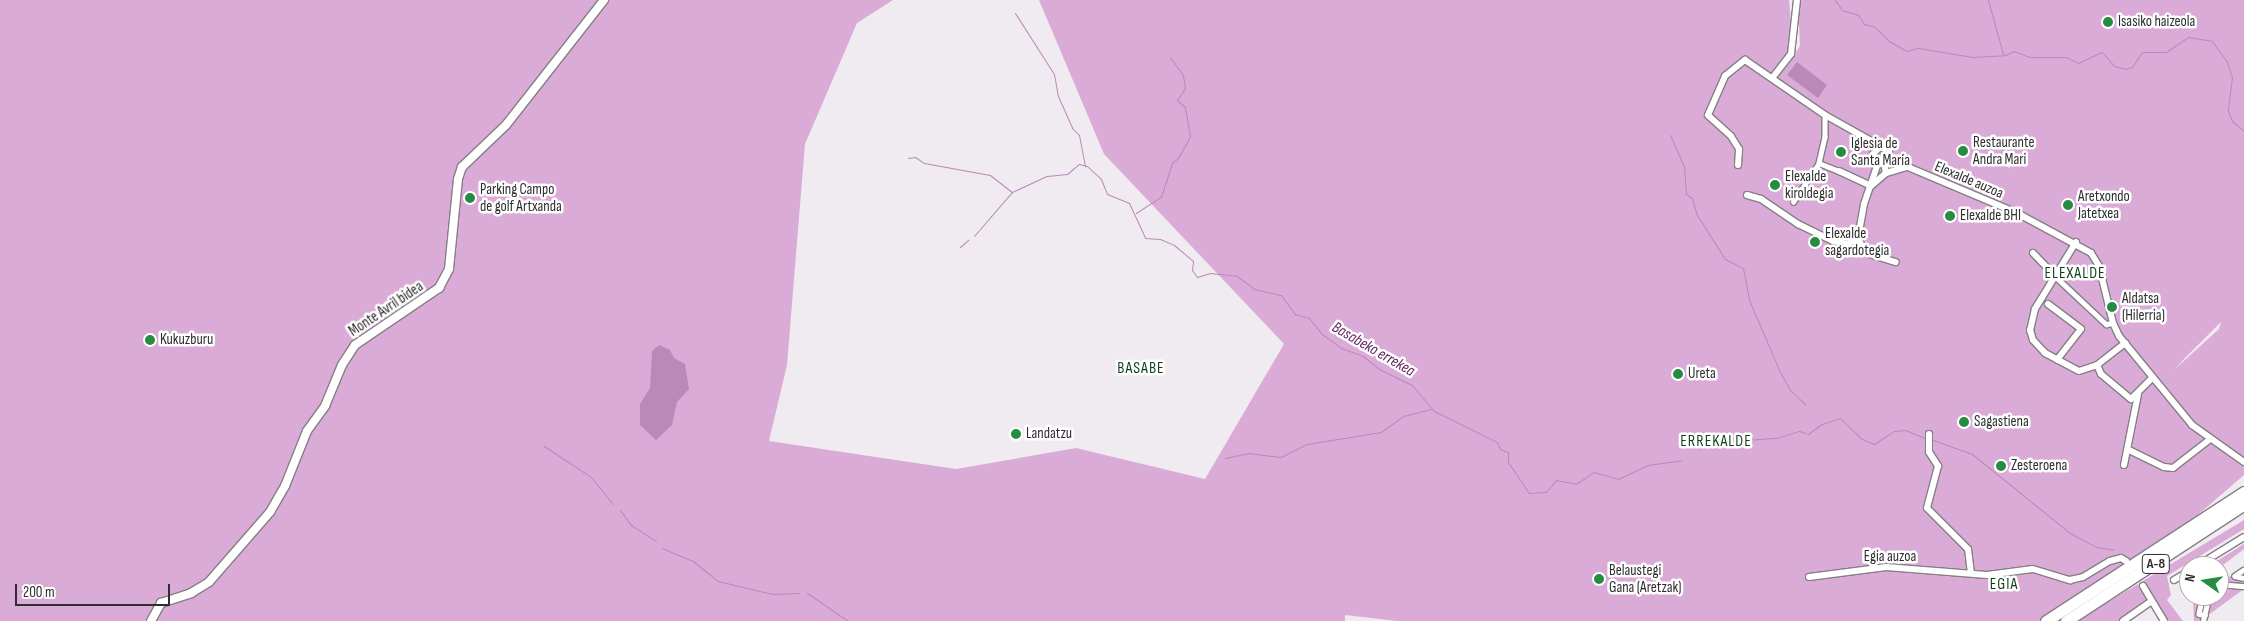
<!DOCTYPE html>
<meta charset="utf-8">
<style>
body{margin:0}
#map{position:relative;width:2244px;height:621px;overflow:hidden;background:#f0ebf0;font-family:"Sofia Sans Condensed",sans-serif}
div>[style]{position:absolute}
.green>*{inset:0;background:#dbabd8}
.water>*{inset:0;background:#ba89b7}
.stream>*{height:1px;margin:-0.5px;padding:0 0.5px;transform-origin:0.5px;border-radius:0.5px;background:#ba89b7}
.roads{filter:drop-shadow(1px 0 #847f83) drop-shadow(-1px 0 #847f83) drop-shadow(0 1px #847f83) drop-shadow(0 -1px #847f83)}
.pedestrian>*{height:4.5px;margin:-2.25px;padding:0 2.25px;transform-origin:2.25px;border-radius:2.25px;background:#fff}
.minor>*{height:6px;margin:-3px;padding:0 3px;transform-origin:3px;border-radius:3px;background:#fff}
.tertiary>*{height:8px;margin:-4px;padding:0 4px;transform-origin:4px;border-radius:4px;background:#fff}
.motorway>*{height:11px;margin:-5.5px;padding:0 5.5px;transform-origin:5.5px;border-radius:5.5px;background:#fff}
.dots>*{width:14px;height:14px;translate:-50% -50%;box-sizing:border-box;border:2px solid #fff;border-radius:50%}
span{translate:-50% -50%;white-space:nowrap;text-align:center;line-height:1.15;-webkit-text-stroke:5px #fff;paint-order:stroke}
.shield-label span{padding:1px 4px;background:#fff;border:1px solid;border-radius:4px;-webkit-text-stroke-width:0}
.shield-label{font-size:14px;color:#2f2d2f;font-weight:700}
.poi-label{font-size:15px;color:#2f2d2f}
.left{translate:0 -50%;text-align:left}
.street-label{font-size:15px;color:#2f2d2f}
.neighbourhood-label{font-size:16px;color:#0e3f1b;letter-spacing:1px}
.water-label{font-size:16px;color:#632761;font-style:italic}
.north{position:absolute;left:2179px;top:556px;width:50px;height:50px;box-sizing:border-box;background:#fff;border:1px solid #acabac;border-radius:50%;rotate:283deg;font-size:14px;font-weight:700;line-height:20px;text-align:center;color:#2f2d2f}
.north::after{content:'';display:block;margin:auto;width:18px;height:22px;background:#258c42;clip-path:polygon(50% 0,100% 100%,50% 72%,0 100%)}
.scale{position:absolute;left:15px;top:584px;width:155px;height:22px;box-sizing:border-box;border:2px solid #2f2d2f;border-top:0;padding-left:6px;font-size:15px;line-height:18px;white-space:nowrap;color:#2f2d2f;-webkit-text-stroke:4px #fff;paint-order:stroke}
</style>
<div id="map">
<div class="green">
<i style="clip-path:polygon(evenodd,0 0,893px 0,857px 23px,805px 144px,787px 365px,769px 441px,956px 469px,1076px 448px,1205px 479px,1284px 344px,1104px 154px,1039px 0,1789px 0,1794px 55px,1800px 46px,1798px 0,2244px 0,2244px 475px,2156px 551px,2046px 621px,1397px 621px,1345px 615px,1345px 621px,0 621px,0 0,2221px 322px,2219px 329px,2175px 369px,2185px 358px,2221px 322px)"></i>
<i style="clip-path:polygon(2244px 520px,2244px 529px,2167px 576px,2171px 595px,2167px 600px,2183px 621px,2166px 621px,2141px 582px)"></i>
<i style="clip-path:polygon(2244px 544px,2244px 549px,2219px 568px,2209px 566px)"></i>
<i style="clip-path:polygon(2244px 568px,2244px 589px,2207px 616px,2205px 621px,2194px 621px,2193px 596px,2219px 596px,2219px 583px)"></i>
<i style="clip-path:polygon(2138px 584px,2148px 603px,2119px 621px,2076px 621px)"></i>
</div>
<div class="water">
<i style="clip-path:polygon(1797px 62px,1827px 85px,1818px 98px,1787px 75px)"></i>
<i style="clip-path:polygon(659px 345px,670px 350px,674px 358px,685px 364px,689px 389px,677px 402px,672px 425px,656px 440px,640px 425px,640px 404px,650px 388px,652px 351px)"></i>
</div>
<div class="stream">
<i style="left:1835px;top:0;width:12px;rotate:55deg"></i>
<i style="left:1842px;top:10px;width:17px;rotate:17deg"></i>
<i style="left:1858px;top:15px;width:11px;rotate:56deg"></i>
<i style="left:1864px;top:24px;width:11px;rotate:15deg"></i>
<i style="left:1875px;top:27px;width:20px;rotate:45deg"></i>
<i style="left:1889px;top:41px;width:20px;rotate:30deg"></i>
<i style="left:1906px;top:51px;width:12px;rotate:-14deg"></i>
<i style="left:1918px;top:48px;width:55px;rotate:9.5deg"></i>
<i style="left:1972px;top:57px;width:33px;rotate:-3deg"></i>
<i style="left:2005px;top:55px;width:10px;rotate:-24deg"></i>
<i style="left:2014px;top:51px;width:17px;rotate:21deg"></i>
<i style="left:2030px;top:57px;width:36px"></i>
<i style="left:2066px;top:57px;width:13px;rotate:27deg"></i>
<i style="left:2078px;top:63px;width:26px;rotate:-25deg"></i>
<i style="left:2102px;top:52px;width:18px;rotate:49deg"></i>
<i style="left:2114px;top:66px;width:11px;rotate:15deg"></i>
<i style="left:2125px;top:69px;width:7px;rotate:-16deg"></i>
<i style="left:2132px;top:67px;width:18px;rotate:-56deg"></i>
<i style="left:2142px;top:52px;width:24px"></i>
<i style="left:2166px;top:52px;width:27px;rotate:-34deg"></i>
<i style="left:2188px;top:37px;width:24px;rotate:9deg"></i>
<i style="left:2212px;top:41px;width:26px;rotate:54deg"></i>
<i style="left:2227px;top:62px;width:16px;rotate:72deg"></i>
<i style="left:2232px;top:77px;width:34px;rotate:97deg"></i>
<i style="left:2228px;top:111px;width:11px;rotate:68deg"></i>
<i style="left:2232px;top:121px;width:16px;rotate:40deg"></i>
<i style="left:1988px;top:0;width:56px;rotate:74.5deg"></i>
<i style="left:1015px;top:13px;width:72px;rotate:57.4deg"></i>
<i style="left:1054px;top:74px;width:22px;rotate:80deg"></i>
<i style="left:1058px;top:96px;width:35px;rotate:66deg"></i>
<i style="left:1072px;top:128px;width:10px;rotate:45deg"></i>
<i style="left:1079px;top:135px;width:32px;rotate:79deg"></i>
<i style="left:1670px;top:135px;width:34px;rotate:66deg"></i>
<i style="left:1684px;top:166px;width:28px;rotate:86deg"></i>
<i style="left:1686px;top:194px;width:7px;rotate:34deg"></i>
<i style="left:1692px;top:198px;width:18px;rotate:74deg"></i>
<i style="left:1697px;top:215px;width:52px;rotate:57.5deg"></i>
<i style="left:1725px;top:259px;width:20px;rotate:27deg"></i>
<i style="left:1743px;top:268px;width:33px;rotate:79deg"></i>
<i style="left:1749px;top:300px;width:78px;rotate:66.7deg"></i>
<i style="left:1780px;top:372px;width:21px;rotate:61deg"></i>
<i style="left:1790px;top:390px;width:21px;rotate:43deg"></i>
<i style="left:908px;top:158px;width:7px;rotate:-8deg"></i>
<i style="left:915px;top:157px;width:11px;rotate:34deg"></i>
<i style="left:924px;top:163px;width:67px;rotate:10.3deg"></i>
<i style="left:990px;top:175px;width:28px;rotate:38deg"></i>
<i style="left:1012px;top:192px;width:38px;rotate:-25deg"></i>
<i style="left:1047px;top:176px;width:20px;rotate:-6deg"></i>
<i style="left:1067px;top:174px;width:16px;rotate:-40deg"></i>
<i style="left:1079px;top:164px;width:8px;rotate:14deg"></i>
<i style="left:1087px;top:166px;width:19px;rotate:43deg"></i>
<i style="left:1101px;top:179px;width:16px;rotate:68deg"></i>
<i style="left:1107px;top:194px;width:24px;rotate:22deg"></i>
<i style="left:1129px;top:203px;width:38px;rotate:65deg"></i>
<i style="left:1145px;top:238px;width:15px;rotate:4deg"></i>
<i style="left:1160px;top:239px;width:15px;rotate:23deg"></i>
<i style="left:1174px;top:245px;width:25px;rotate:40deg"></i>
<i style="left:1193px;top:261px;width:9px;rotate:96deg"></i>
<i style="left:1192px;top:270px;width:9px;rotate:54deg"></i>
<i style="left:1197px;top:277px;width:14px;rotate:-17deg"></i>
<i style="left:1210px;top:273px;width:27px;rotate:6deg"></i>
<i style="left:1237px;top:276px;width:21px;rotate:37deg"></i>
<i style="left:1254px;top:289px;width:28px;rotate:13deg"></i>
<i style="left:1281px;top:295px;width:24px;rotate:54deg"></i>
<i style="left:1295px;top:314px;width:15px;rotate:16deg"></i>
<i style="left:1309px;top:318px;width:21px;rotate:51deg"></i>
<i style="left:1322px;top:334px;width:24px;rotate:36deg"></i>
<i style="left:1341px;top:348px;width:23px;rotate:20deg"></i>
<i style="left:1363px;top:356px;width:21px;rotate:39deg"></i>
<i style="left:1379px;top:369px;width:37px;rotate:26deg"></i>
<i style="left:1412px;top:385px;width:34px;rotate:50deg"></i>
<i style="left:1434px;top:411px;width:70px;rotate:26.2deg"></i>
<i style="left:1497px;top:442px;width:8px;rotate:67deg"></i>
<i style="left:1500px;top:449px;width:9px;rotate:21deg"></i>
<i style="left:1508px;top:452px;width:10px;rotate:90deg"></i>
<i style="left:1508px;top:462px;width:37px;rotate:56deg"></i>
<i style="left:1529px;top:493px;width:17px;rotate:-3deg"></i>
<i style="left:1546px;top:492px;width:16px;rotate:-50deg"></i>
<i style="left:1556px;top:480px;width:20px;rotate:11deg"></i>
<i style="left:1576px;top:484px;width:22px;rotate:-34deg"></i>
<i style="left:1594px;top:472px;width:25px;rotate:16deg"></i>
<i style="left:1618px;top:479px;width:33px;rotate:-25deg"></i>
<i style="left:1648px;top:465px;width:34px;rotate:-8deg"></i>
<i style="left:1136px;top:213px;width:30px;rotate:-33deg"></i>
<i style="left:1161px;top:197px;width:36px;rotate:-72deg"></i>
<i style="left:1172px;top:163px;width:8px;rotate:-40deg"></i>
<i style="left:1178px;top:158px;width:25px;rotate:-61deg"></i>
<i style="left:1190px;top:136px;width:29px;rotate:-100deg"></i>
<i style="left:1185px;top:107px;width:11px;rotate:-139deg"></i>
<i style="left:1177px;top:100px;width:14px;rotate:-56deg"></i>
<i style="left:1185px;top:88px;width:13px;rotate:-99deg"></i>
<i style="left:1183px;top:75px;width:22px;rotate:-126deg"></i>
<i style="left:974px;top:236px;width:58px;rotate:-49.2deg"></i>
<i style="left:960px;top:247px;width:11px;rotate:-41deg"></i>
<i style="left:1808px;top:434px;width:17px;rotate:-36deg"></i>
<i style="left:1822px;top:424px;width:19px;rotate:-18deg"></i>
<i style="left:1840px;top:418px;width:30px;rotate:44deg"></i>
<i style="left:1862px;top:439px;width:13px;rotate:23deg"></i>
<i style="left:1874px;top:444px;width:24px;rotate:-33deg"></i>
<i style="left:1894px;top:431px;width:11px;rotate:-5deg"></i>
<i style="left:1905px;top:430px;width:22px;rotate:22deg"></i>
<i style="left:1745px;top:440px;width:32px;rotate:-4deg"></i>
<i style="left:1777px;top:438px;width:23px;rotate:-18deg"></i>
<i style="left:1799px;top:431px;width:7px;rotate:16deg"></i>
<i style="left:1933px;top:440px;width:41px;rotate:19.7deg"></i>
<i style="left:1972px;top:454px;width:126px;rotate:38.9deg"></i>
<i style="left:2070px;top:533px;width:30px;rotate:28deg"></i>
<i style="left:2096px;top:547px;width:18px;rotate:9deg"></i>
<i style="left:1716px;top:444px;width:11px;rotate:-27deg"></i>
<i style="left:1726px;top:439px;width:14px;rotate:4deg"></i>
<i style="left:544px;top:446px;width:56px;rotate:33.4deg"></i>
<i style="left:591px;top:477px;width:35px;rotate:51deg"></i>
<i style="left:1225px;top:458px;width:24px;rotate:-12deg"></i>
<i style="left:1248px;top:453px;width:33px;rotate:7deg"></i>
<i style="left:1281px;top:457px;width:29px;rotate:-27deg"></i>
<i style="left:1307px;top:444px;width:75px;rotate:-9.2deg"></i>
<i style="left:1381px;top:432px;width:27px;rotate:-36deg"></i>
<i style="left:1403px;top:416px;width:30px;rotate:-14deg"></i>
<i style="left:620px;top:510px;width:19px;rotate:54deg"></i>
<i style="left:631px;top:525px;width:30px;rotate:33deg"></i>
<i style="left:662px;top:548px;width:34px;rotate:23deg"></i>
<i style="left:693px;top:561px;width:32px;rotate:39deg"></i>
<i style="left:718px;top:581px;width:56px;rotate:13.5deg"></i>
<i style="left:772px;top:594px;width:27px;rotate:-2deg"></i>
<i style="left:807px;top:593px;width:50px;rotate:34.3deg"></i>
</div>
<div class="roads">
<div class="pedestrian">
<i style="left:1825px;top:115px;width:22px;rotate:90deg"></i>
<i style="left:1825px;top:137px;width:27px;rotate:103deg"></i>
<i style="left:1819px;top:163px;width:22px;rotate:22deg"></i>
<i style="left:1793px;top:202px;width:47px;rotate:-56.3deg"></i>
<i style="left:2056px;top:277px;width:69px;rotate:43.2deg"></i>
<i style="left:2106px;top:324px;width:7px;rotate:-8deg"></i>
<i style="left:2244px;top:570px;width:11px;rotate:146deg"></i>
<i style="left:2235px;top:576px;width:9px;rotate:13deg"></i>
<i style="left:2219px;top:584px;width:25px;rotate:5deg"></i>
<i style="left:2203px;top:596px;width:18px;rotate:103deg"></i>
<i style="left:2199px;top:614px;width:6px;rotate:9deg"></i>
<i style="left:2203px;top:621px;width:26px;rotate:-77deg"></i>
</div>
<div class="minor">
<i style="left:1773px;top:77px;width:29px;rotate:-52deg"></i>
<i style="left:1791px;top:54px;width:54px;rotate:-83.7deg"></i>
<i style="left:1889px;top:159px;width:139px;rotate:22.9deg"></i>
<i style="left:2017px;top:213px;width:84px;rotate:28.4deg"></i>
<i style="left:2091px;top:253px;width:15px;rotate:58deg"></i>
<i style="left:2099px;top:266px;width:59px;rotate:76.2deg"></i>
<i style="left:2113px;top:323px;width:14px;rotate:65deg"></i>
<i style="left:2119px;top:336px;width:115px;rotate:50.6deg"></i>
<i style="left:2192px;top:425px;width:64px;rotate:35.4deg"></i>
<i style="left:1878px;top:163px;width:43px;rotate:108.9deg"></i>
<i style="left:1864px;top:204px;width:36px;rotate:100deg"></i>
<i style="left:1858px;top:239px;width:16px;rotate:60deg"></i>
<i style="left:1866px;top:253px;width:31px;rotate:17deg"></i>
<i style="left:1878px;top:163px;width:10px;rotate:-119deg"></i>
<i style="left:1873px;top:154px;width:10px;rotate:-45deg"></i>
<i style="left:1880px;top:147px;width:10px;rotate:24deg"></i>
<i style="left:1889px;top:151px;width:8px;rotate:90deg"></i>
<i style="left:1884px;top:163px;width:10px;rotate:79deg"></i>
<i style="left:1738px;top:165px;width:16px;rotate:-86deg"></i>
<i style="left:1739px;top:149px;width:15px;rotate:-122deg"></i>
<i style="left:1731px;top:136px;width:31px;rotate:-138deg"></i>
<i style="left:1708px;top:115px;width:43px;rotate:-66.4deg"></i>
<i style="left:1725px;top:76px;width:26px;rotate:-39deg"></i>
<i style="left:1745px;top:60px;width:97px;rotate:34.5deg"></i>
<i style="left:1825px;top:115px;width:65px;rotate:29.3deg"></i>
<i style="left:1839px;top:171px;width:35px;rotate:25deg"></i>
<i style="left:1871px;top:186px;width:20px;rotate:-41deg"></i>
<i style="left:1886px;top:173px;width:22px;rotate:-16deg"></i>
<i style="left:1747px;top:195px;width:15px;rotate:16deg"></i>
<i style="left:1761px;top:199px;width:45px;rotate:34deg"></i>
<i style="left:1798px;top:224px;width:39px;rotate:26deg"></i>
<i style="left:1833px;top:241px;width:14px;rotate:12deg"></i>
<i style="left:1847px;top:244px;width:12px;rotate:-24deg"></i>
<i style="left:2076px;top:242px;width:79px;rotate:121.5deg"></i>
<i style="left:2035px;top:309px;width:22px;rotate:103deg"></i>
<i style="left:2030px;top:330px;width:10px;rotate:73deg"></i>
<i style="left:2033px;top:340px;width:18px;rotate:47deg"></i>
<i style="left:2045px;top:353px;width:38px;rotate:28deg"></i>
<i style="left:2079px;top:371px;width:19px;rotate:-18deg"></i>
<i style="left:2097px;top:365px;width:36px;rotate:-38deg"></i>
<i style="left:2033px;top:253px;width:33px;rotate:46deg"></i>
<i style="left:2048px;top:304px;width:41px;rotate:37.1deg"></i>
<i style="left:2081px;top:329px;width:39px;rotate:128deg"></i>
<i style="left:2097px;top:365px;width:10px;rotate:66deg"></i>
<i style="left:2101px;top:374px;width:39px;rotate:40deg"></i>
<i style="left:2131px;top:399px;width:30px;rotate:-45deg"></i>
<i style="left:1929px;top:434px;width:18px;rotate:90deg"></i>
<i style="left:1929px;top:452px;width:17px;rotate:57deg"></i>
<i style="left:1938px;top:466px;width:43px;rotate:104.7deg"></i>
<i style="left:1927px;top:508px;width:58px;rotate:45deg"></i>
<i style="left:1968px;top:549px;width:24px;rotate:83deg"></i>
<i style="left:2129px;top:450px;width:39px;rotate:26deg"></i>
<i style="left:2164px;top:467px;width:9px;rotate:6deg"></i>
<i style="left:2173px;top:468px;width:46px;rotate:-37.9deg"></i>
<i style="left:2124px;top:465px;width:72px;rotate:-78.8deg"></i>
<i style="left:2197px;top:566px;width:55px;rotate:-31.7deg"></i>
<i style="left:1809px;top:577px;width:78px;rotate:-7.4deg"></i>
<i style="left:1886px;top:567px;width:101px;rotate:4.5deg"></i>
<i style="left:1987px;top:575px;width:46px;rotate:-7.4deg"></i>
<i style="left:2033px;top:569px;width:39px;rotate:17deg"></i>
<i style="left:2070px;top:580px;width:13px;rotate:-13deg"></i>
<i style="left:2083px;top:577px;width:31px;rotate:-31deg"></i>
<i style="left:2110px;top:561px;width:11px;rotate:-15deg"></i>
<i style="left:2121px;top:558px;width:6px;rotate:31deg"></i>
<i style="left:2174px;top:580px;width:17px;rotate:-31deg"></i>
<i style="left:2143px;top:586px;width:41px;rotate:59deg"></i>
<i style="left:2123px;top:621px;width:35px;rotate:-35deg"></i>
</div>
<div class="tertiary">
<i style="left:151px;top:621px;width:21px;rotate:-61deg"></i>
<i style="left:161px;top:603px;width:32px;rotate:-18deg"></i>
<i style="left:191px;top:593px;width:21px;rotate:-31deg"></i>
<i style="left:209px;top:582px;width:93px;rotate:-48.9deg"></i>
<i style="left:270px;top:512px;width:30px;rotate:-60deg"></i>
<i style="left:285px;top:486px;width:59px;rotate:-68.2deg"></i>
<i style="left:307px;top:431px;width:31px;rotate:-54deg"></i>
<i style="left:325px;top:406px;width:44px;rotate:-67.5deg"></i>
<i style="left:342px;top:365px;width:24px;rotate:-57deg"></i>
<i style="left:355px;top:345px;width:102px;rotate:-34.2deg"></i>
<i style="left:439px;top:288px;width:21px;rotate:-62deg"></i>
<i style="left:449px;top:269px;width:90px;rotate:-84.3deg"></i>
<i style="left:458px;top:179px;width:13px;rotate:-72deg"></i>
<i style="left:462px;top:167px;width:61px;rotate:-43.7deg"></i>
<i style="left:506px;top:125px;width:159px;rotate:-51.9deg"></i>
</div>
<div class="motorway">
<i style="left:2046px;top:621px;width:236px;rotate:-33.1deg"></i>
<i style="left:2066px;top:621px;width:213px;rotate:-33.3deg"></i>
</div>
</div>
<div class="dots">
<i style="left:2108px;top:22px;background:#258c42"></i>
<i style="left:1963px;top:151px;background:#258c42"></i>
<i style="left:1841px;top:152px;background:#258c42"></i>
<i style="left:1775px;top:185px;background:#258c42"></i>
<i style="left:470px;top:198px;background:#258c42"></i>
<i style="left:2068px;top:205px;background:#258c42"></i>
<i style="left:1950px;top:216px;background:#258c42"></i>
<i style="left:1815px;top:242px;background:#258c42"></i>
<i style="left:2112px;top:307px;background:#258c42"></i>
<i style="left:150px;top:340px;background:#258c42"></i>
<i style="left:1678px;top:374px;background:#258c42"></i>
<i style="left:1964px;top:422px;background:#258c42"></i>
<i style="left:1016px;top:434px;background:#258c42"></i>
<i style="left:2001px;top:466px;background:#258c42"></i>
<i style="left:1599px;top:579px;background:#258c42"></i>
</div>
<div class="shield-label">
<span style="left:2156px;top:564px">A-8</span>
</div>
<div class="poi-label">
<span class="left" style="left:2118px;top:22px">Isasiko haizeola</span>
<span class="left" style="left:1973px;top:151px">Restaurante<br>Andra Mari</span>
<span class="left" style="left:1851px;top:152px">Iglesia de<br>Santa María</span>
<span class="left" style="left:1785px;top:185px">Elexalde<br>kiroldegia</span>
<span class="left" style="left:480px;top:198px">Parking Campo<br>de golf Artxanda</span>
<span class="left" style="left:2078px;top:205px">Aretxondo<br>Jatetxea</span>
<span class="left" style="left:1960px;top:216px">Elexalde BHI</span>
<span class="left" style="left:1825px;top:242px">Elexalde<br>sagardotegia</span>
<span class="left" style="left:2122px;top:307px">Aldatsa<br>(Hilerria)</span>
<span class="left" style="left:160px;top:340px">Kukuzburu</span>
<span class="left" style="left:1688px;top:374px">Ureta</span>
<span class="left" style="left:1974px;top:422px">Sagastiena</span>
<span class="left" style="left:1026px;top:434px">Landatzu</span>
<span class="left" style="left:2011px;top:466px">Zesteroena</span>
<span class="left" style="left:1609px;top:579px">Belaustegi<br>Gana (Aretzak)</span>
</div>
<div class="street-label">
<span style="left:1969px;top:180px;rotate:23deg">Elexalde auzoa</span>
<span style="left:386px;top:309px;rotate:-34deg">Monte Avril bidea</span>
<span style="left:1890px;top:557px">Egia auzoa</span>
</div>
<div class="neighbourhood-label">
<span style="left:2075px;top:274px">ELEXALDE</span>
<span style="left:1141px;top:369px">BASABE</span>
<span style="left:1716px;top:442px">ERREKALDE</span>
<span style="left:2004px;top:585px">EGIA</span>
</div>
<div class="water-label">
<span style="left:1373px;top:350px;rotate:30deg">Basabeko errekea</span>
</div>
<div class="north">N</div>
<div class="scale">200 m</div>
</div>
